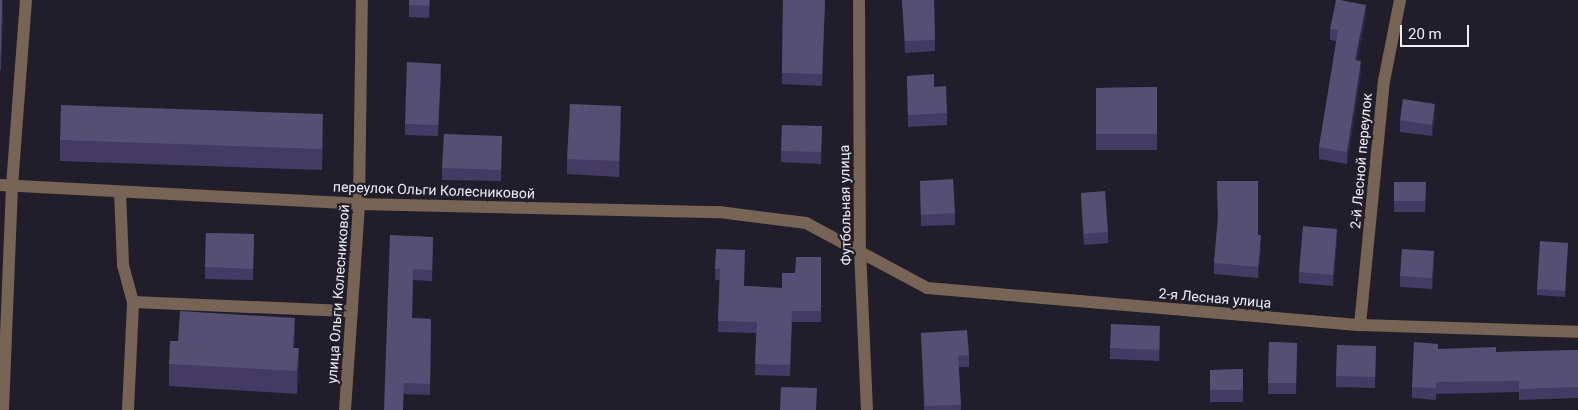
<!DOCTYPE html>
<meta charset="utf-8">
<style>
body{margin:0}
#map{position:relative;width:1578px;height:410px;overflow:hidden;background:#201e2a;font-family:Roboto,sans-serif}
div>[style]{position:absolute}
.minor>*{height:12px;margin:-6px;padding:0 6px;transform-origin:6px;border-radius:6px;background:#776455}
.wall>*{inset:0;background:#433b63}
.shaded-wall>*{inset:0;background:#2d2846}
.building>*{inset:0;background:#554f73}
span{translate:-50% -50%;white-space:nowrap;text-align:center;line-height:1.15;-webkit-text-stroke:4.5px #201e2a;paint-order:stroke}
.street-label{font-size:14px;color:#eeeef5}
.scale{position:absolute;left:1400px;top:25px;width:69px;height:22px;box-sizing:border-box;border:2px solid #eeeef5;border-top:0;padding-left:6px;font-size:15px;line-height:18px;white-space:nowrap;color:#eeeef5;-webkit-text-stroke:4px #201e2a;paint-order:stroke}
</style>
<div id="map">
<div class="minor">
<i style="left:859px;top:0;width:250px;rotate:89.8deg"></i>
<i style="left:860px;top:250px;width:160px;rotate:87.5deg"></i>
<i style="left:0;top:185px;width:360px;rotate:3deg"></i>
<i style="left:359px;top:204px;width:360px;rotate:1.3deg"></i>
<i style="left:719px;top:212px;width:88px;rotate:7.2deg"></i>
<i style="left:806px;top:223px;width:137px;rotate:28.2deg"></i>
<i style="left:927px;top:288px;width:435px;rotate:4.9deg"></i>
<i style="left:1360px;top:325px;width:218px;rotate:1.8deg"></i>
<i style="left:120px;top:192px;width:73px;rotate:87.6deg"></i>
<i style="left:123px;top:265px;width:38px;rotate:75deg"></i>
<i style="left:1360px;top:325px;width:245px;rotate:-84.4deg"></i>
<i style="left:1384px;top:81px;width:83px;rotate:-78.8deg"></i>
<i style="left:3px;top:410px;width:224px;rotate:-87.7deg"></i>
<i style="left:12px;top:186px;width:187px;rotate:-85.7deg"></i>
<i style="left:128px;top:410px;width:108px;rotate:-87.3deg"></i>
<i style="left:133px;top:302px;width:219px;rotate:2.4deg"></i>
<i style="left:345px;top:410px;width:206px;rotate:-86.1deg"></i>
<i style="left:359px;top:204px;width:204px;rotate:-89.2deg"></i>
</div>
<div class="wall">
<i style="clip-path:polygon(0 0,3px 0,1px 70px,0 70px)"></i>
<i style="clip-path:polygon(409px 0,430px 0,429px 18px,409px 17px)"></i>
<i style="clip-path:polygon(783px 0,825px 0,822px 86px,782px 84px)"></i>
<i style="clip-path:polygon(902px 0,934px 0,935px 51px,905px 53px)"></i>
<i style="clip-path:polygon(1366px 16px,1357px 61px,1361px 73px,1347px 164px,1319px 159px,1319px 147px,1337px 41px,1330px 40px,1330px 29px)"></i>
<i style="clip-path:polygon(441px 75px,438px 136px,405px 135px,405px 124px)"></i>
<i style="clip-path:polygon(907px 76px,934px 87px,947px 113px,947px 125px,908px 127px)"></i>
<i style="clip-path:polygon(1157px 87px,1157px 150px,1096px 150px,1096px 88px)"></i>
<i style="clip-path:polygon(1435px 115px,1432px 136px,1400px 132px,1400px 120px)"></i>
<i style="clip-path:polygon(621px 122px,619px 177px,567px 174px,567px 159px)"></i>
<i style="clip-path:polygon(822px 126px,821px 164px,781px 162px,781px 151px)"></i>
<i style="clip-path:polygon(323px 136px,322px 170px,60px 161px,60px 140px)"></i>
<i style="clip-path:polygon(502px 136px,501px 181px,442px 180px,442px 168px)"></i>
<i style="clip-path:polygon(920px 181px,955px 213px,955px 225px,921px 226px)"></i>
<i style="clip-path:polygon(1217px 181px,1258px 235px,1261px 247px,1258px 278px,1214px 274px,1214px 263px,1218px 221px)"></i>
<i style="clip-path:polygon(1394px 182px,1426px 182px,1425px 212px,1394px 212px)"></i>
<i style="clip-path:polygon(1081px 193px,1108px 232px,1108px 243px,1084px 245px,1081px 204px)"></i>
<i style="clip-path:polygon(206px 233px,254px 234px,253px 280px,205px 279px)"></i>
<i style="clip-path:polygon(390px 235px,433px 247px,432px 281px,413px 280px,412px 318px,431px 319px,430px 395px,404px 394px)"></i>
<i style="clip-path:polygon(1337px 240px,1333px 286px,1299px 283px,1299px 272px)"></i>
<i style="clip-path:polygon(1568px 243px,1565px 297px,1537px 295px,1537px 289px)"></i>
<i style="clip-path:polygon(716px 249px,744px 286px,782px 288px,795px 273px,821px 257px,821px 322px,792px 322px,790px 376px,755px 375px,756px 333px,718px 332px,720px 280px,715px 280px)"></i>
<i style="clip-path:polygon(1434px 263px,1432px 289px,1400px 287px,1400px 276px)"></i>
<i style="clip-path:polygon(921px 333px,969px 355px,969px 367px,959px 367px,961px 410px,924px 410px)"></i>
<i style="clip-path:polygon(1160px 338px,1159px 361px,1110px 359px,1110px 348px)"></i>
<i style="clip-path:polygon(295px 340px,294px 348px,299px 371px,297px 394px,169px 386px,169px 364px,178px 341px)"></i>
<i style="clip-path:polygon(1269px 342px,1297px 343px,1296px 394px,1268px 394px)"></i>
<i style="clip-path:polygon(1376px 346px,1375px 388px,1336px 387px,1336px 376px)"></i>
<i style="clip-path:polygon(1438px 349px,1496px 352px,1578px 350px,1578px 398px,1519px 400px,1519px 392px,1436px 394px,1436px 400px,1412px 398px,1412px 387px)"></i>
<i style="clip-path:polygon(1243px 369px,1243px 402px,1210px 402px,1210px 370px)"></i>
</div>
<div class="shaded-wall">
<i style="clip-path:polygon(2px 0,3px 0,1px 70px,1px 52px)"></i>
<i style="clip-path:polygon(1366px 5px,1366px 16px,1355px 72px,1355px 60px)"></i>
<i style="clip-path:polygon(1361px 61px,1361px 73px,1347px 164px,1347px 152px)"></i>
<i style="clip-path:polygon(1435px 104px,1435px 115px,1432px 136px,1432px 125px)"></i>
<i style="clip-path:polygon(621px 106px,621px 122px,619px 177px,619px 161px)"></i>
<i style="clip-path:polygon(323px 114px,323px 136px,322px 170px,322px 149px)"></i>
<i style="clip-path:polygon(1337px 229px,1337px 240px,1333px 286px,1333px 275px)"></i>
<i style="clip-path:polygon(1261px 235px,1261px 247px,1258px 278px,1258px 267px)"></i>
<i style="clip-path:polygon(1434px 251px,1434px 263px,1432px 289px,1432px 278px)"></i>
<i style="clip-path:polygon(295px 318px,295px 340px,293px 371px,293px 348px)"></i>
<i style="clip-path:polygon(299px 348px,299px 371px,297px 394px,297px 371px)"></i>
</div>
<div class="building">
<i style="clip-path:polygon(0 0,2px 0,1px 52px,0 52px)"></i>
<i style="clip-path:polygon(409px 0,429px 0,429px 6px,409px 5px)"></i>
<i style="clip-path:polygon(783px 0,825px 0,822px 74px,782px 73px)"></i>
<i style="clip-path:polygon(902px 0,934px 0,935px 40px,905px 41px)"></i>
<i style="clip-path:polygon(1336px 0,1340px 0,1366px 5px,1355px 60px,1361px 61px,1347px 152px,1319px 147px,1338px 30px,1330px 29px)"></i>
<i style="clip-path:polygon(407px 62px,441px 64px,438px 125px,405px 124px)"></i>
<i style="clip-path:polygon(934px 74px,934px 87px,946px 86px,947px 113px,908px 115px,907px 76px)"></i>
<i style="clip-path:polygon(1157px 87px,1157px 134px,1096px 134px,1096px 88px)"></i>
<i style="clip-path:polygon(1403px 99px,1435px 104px,1432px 125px,1400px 120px)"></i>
<i style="clip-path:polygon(570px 104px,621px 106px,619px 161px,567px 159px)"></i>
<i style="clip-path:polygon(61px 105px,323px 114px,322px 149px,60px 140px)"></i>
<i style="clip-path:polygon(782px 125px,822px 126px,821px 152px,781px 151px)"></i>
<i style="clip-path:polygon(444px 134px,502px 136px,501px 170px,442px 168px)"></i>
<i style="clip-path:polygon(953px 179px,955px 213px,921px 215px,920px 181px)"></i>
<i style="clip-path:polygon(1217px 181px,1258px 181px,1258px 235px,1261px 235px,1258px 267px,1214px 263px,1218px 217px)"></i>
<i style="clip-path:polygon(1394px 182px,1426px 182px,1425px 201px,1394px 201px)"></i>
<i style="clip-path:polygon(1105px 191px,1108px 232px,1084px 234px,1081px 193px)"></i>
<i style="clip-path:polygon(1303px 226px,1337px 229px,1333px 275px,1299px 272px)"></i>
<i style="clip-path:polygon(206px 233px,254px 234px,253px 269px,205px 267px)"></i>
<i style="clip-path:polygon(390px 235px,433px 237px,432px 270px,413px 269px,412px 318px,431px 319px,430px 384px,404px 383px,403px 410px,384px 410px)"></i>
<i style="clip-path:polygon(1540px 241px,1568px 243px,1565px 291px,1537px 289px)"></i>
<i style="clip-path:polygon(716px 249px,745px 250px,744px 286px,782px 288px,782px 273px,795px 273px,796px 257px,821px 257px,821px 311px,792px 311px,790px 365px,755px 364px,757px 322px,718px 321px,720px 269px,715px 269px)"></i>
<i style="clip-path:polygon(1402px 249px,1434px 251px,1432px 278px,1400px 276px)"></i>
<i style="clip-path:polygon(180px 311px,295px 318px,293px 348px,299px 348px,297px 371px,169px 364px,170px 341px,178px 341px)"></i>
<i style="clip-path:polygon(1111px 324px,1160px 326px,1159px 350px,1110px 348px)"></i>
<i style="clip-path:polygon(967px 330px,969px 355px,958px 356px,961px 405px,925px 406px,921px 333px)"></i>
<i style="clip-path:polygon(1269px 342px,1297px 343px,1296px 383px,1268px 383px)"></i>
<i style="clip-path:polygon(1414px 342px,1438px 344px,1438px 349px,1496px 347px,1496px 352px,1578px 350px,1578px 387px,1519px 389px,1519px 381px,1436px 382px,1436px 388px,1412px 387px)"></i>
<i style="clip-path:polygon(1337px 345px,1376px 346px,1375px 377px,1336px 376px)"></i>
<i style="clip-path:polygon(1243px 369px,1243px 390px,1210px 390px,1210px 370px)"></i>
<i style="clip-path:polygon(781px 387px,817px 388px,816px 410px,780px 410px)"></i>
</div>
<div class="street-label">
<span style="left:1361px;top:161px;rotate:-85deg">2-й Лесной переулок</span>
<span style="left:434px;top:190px;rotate:2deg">переулок Ольги Колесниковой</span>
<span style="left:845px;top:205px;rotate:-91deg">Футбольная улица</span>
<span style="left:338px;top:294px;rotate:-86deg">улица Ольги Колесниковой</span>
<span style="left:1215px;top:298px;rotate:5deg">2-я Лесная улица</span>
</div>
<div class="scale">20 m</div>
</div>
